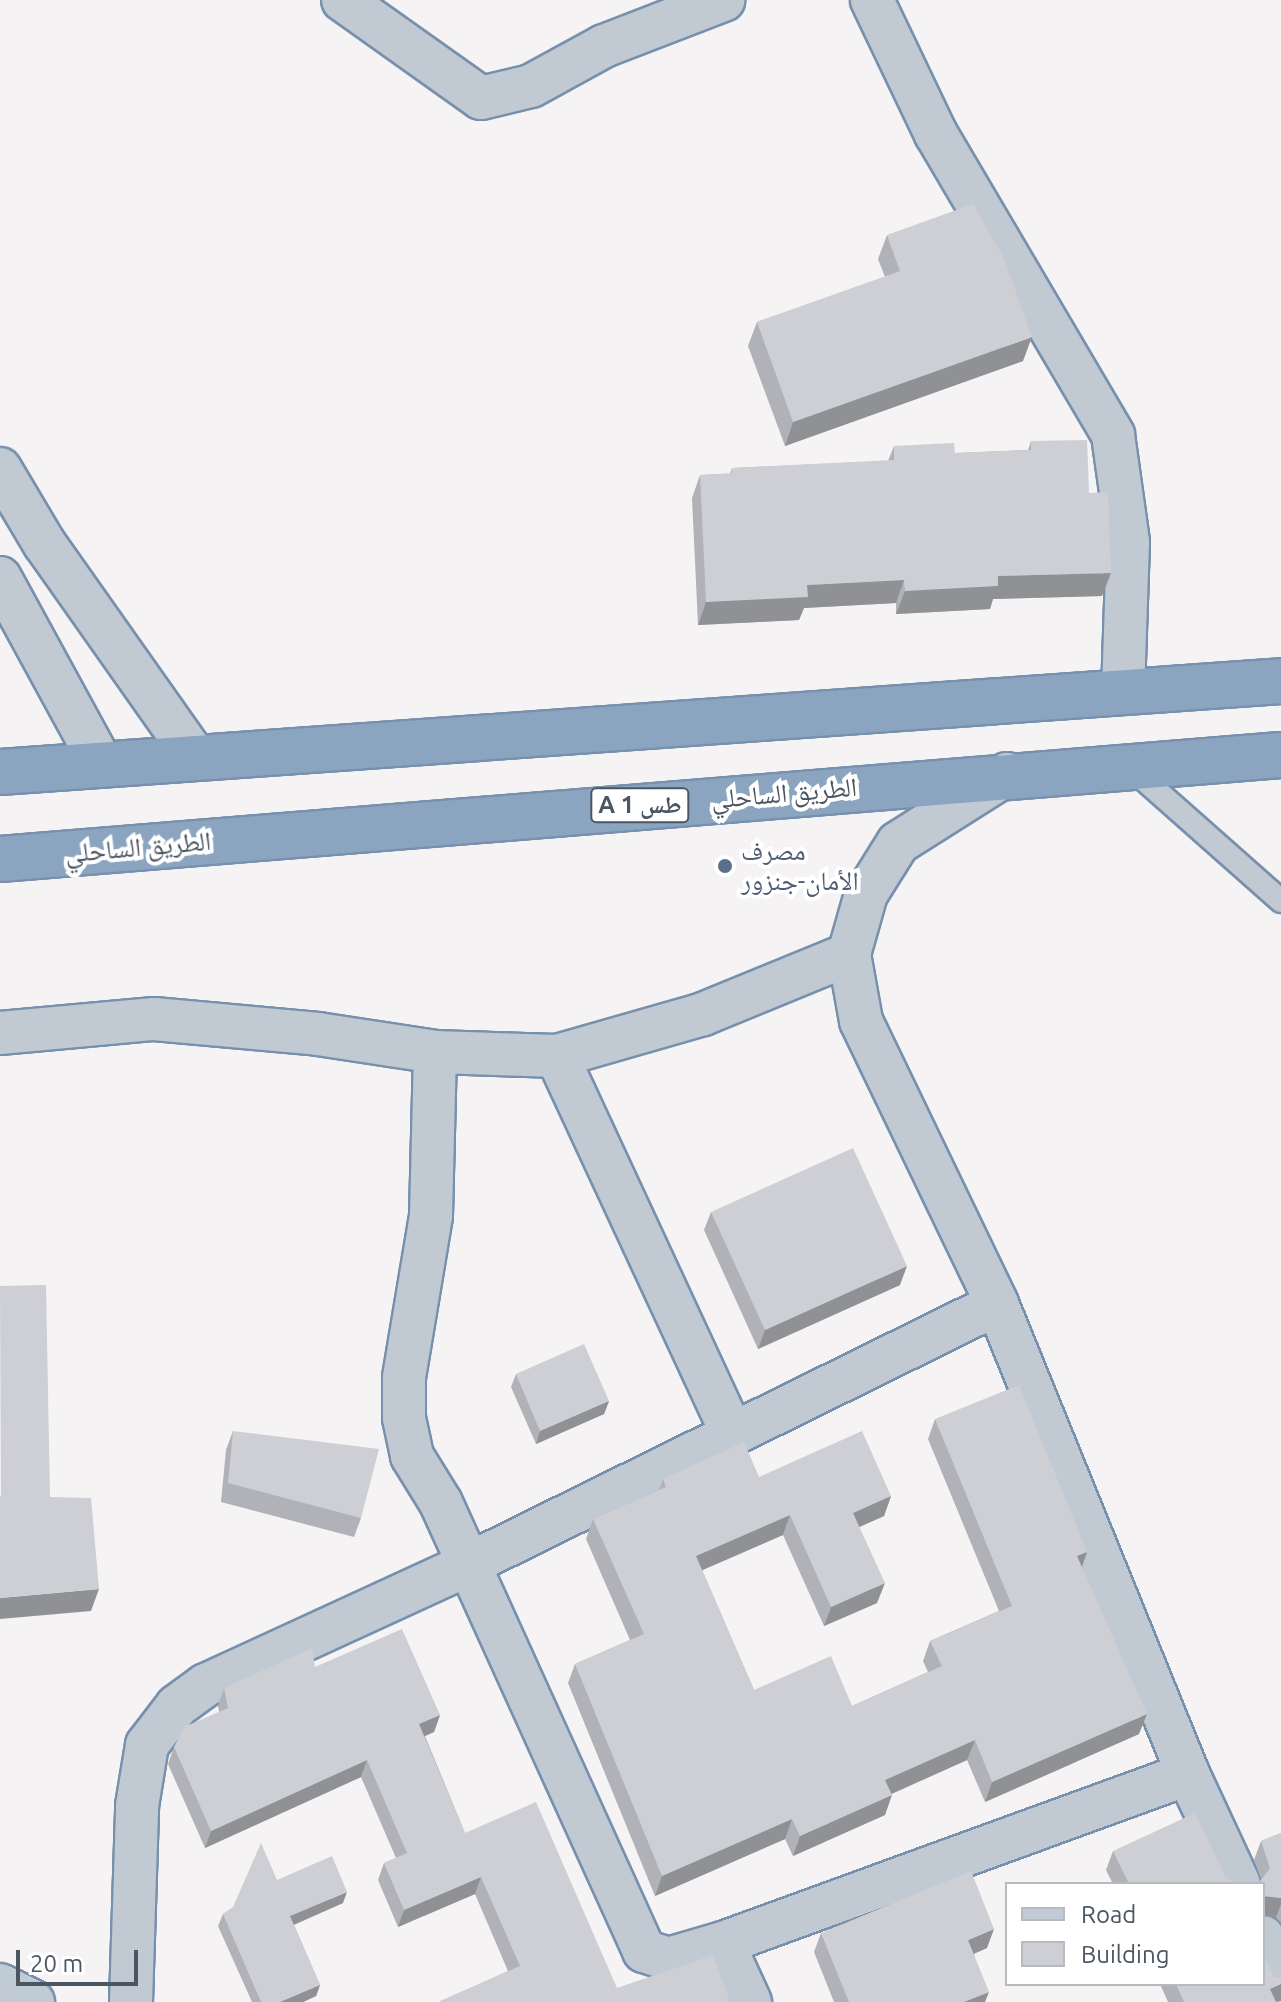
<!DOCTYPE html>
<meta charset="utf-8">
<style>
body{margin:0}
#map{position:relative;width:1281px;height:2002px;overflow:hidden;background:#f5f3f3;font-family:Ubuntu,"Noto Naskh Arabic",sans-serif}
div>[style]{position:absolute}
.roads{filter:drop-shadow(2px 0 #7690ad) drop-shadow(-2px 0 #7690ad) drop-shadow(0 2px #7690ad) drop-shadow(0 -2px #7690ad)}
.lane>*{height:22px;margin:-11px;padding:0 11px;transform-origin:11px;border-radius:11px;background:#c1cad2}
.street>*{height:42px;margin:-21px;padding:0 21px;transform-origin:21px;border-radius:21px;background:#c1cad2}
.secondary>*{height:44px;margin:-22px;padding:0 22px;transform-origin:22px;border-radius:22px;background:#c1cbd6}
.highway>*{height:44px;margin:-22px;padding:0 22px;transform-origin:22px;border-radius:22px;background:#8ba5c1}
.wall>*{inset:0;background:#b0b2b7}
.shaded-wall>*{inset:0;background:#909195}
.building>*{inset:0;background:#cdcfd5}
.dots>*{width:22px;height:22px;translate:-50% -50%;box-sizing:border-box;border:4px solid #fff;border-radius:50%}
span{translate:-50% -50%;white-space:nowrap;text-align:center;line-height:1.15;-webkit-text-stroke:8px #fff;paint-order:stroke}
.shield-label span{padding:2px 6px;background:#fff;border:2px solid;border-radius:6px;-webkit-text-stroke-width:0}
.shield-label{font-size:24px;color:#4a5661;font-weight:700}
.street-label{font-size:26px;color:#4a5661}
.service-label{font-size:26px;color:#4e5e75}
.left{translate:0 -50%;text-align:left}
.legend{position:absolute;left:1005px;top:1882px;width:260px;height:104px;box-sizing:border-box;background:#fff;border:2px solid #b7bbc0;margin:0;padding:10px 14px;list-style:none;font-size:24px;color:#4a5661}
.legend li{display:flex;align-items:center;gap:16px;height:40px}
.legend b{width:40px;border:2px solid #b7bbc0}
.scale{position:absolute;left:16px;top:1950px;width:122px;height:36px;box-sizing:border-box;border:4px solid #4a5661;border-top:0;padding-left:10px;font-size:24px;line-height:28px;white-space:nowrap;color:#4a5661;-webkit-text-stroke:6px #fff;paint-order:stroke}
</style>
<div id="map">
<div class="roads">
<div class="lane">
<i style="left:1132px;top:769px;width:199px;rotate:41.5deg"></i>
</div>
<div class="street">
<i style="left:343px;top:0;width:169px;rotate:35.4deg"></i>
<i style="left:481px;top:98px;width:51px;rotate:-13.5deg"></i>
<i style="left:531px;top:86px;width:83px;rotate:-28.7deg"></i>
<i style="left:604px;top:46px;width:128px;rotate:-21.1deg"></i>
<i style="left:872px;top:0;width:148px;rotate:64.5deg"></i>
<i style="left:936px;top:134px;width:349px;rotate:59.5deg"></i>
<i style="left:1113px;top:435px;width:108px;rotate:82deg"></i>
<i style="left:1128px;top:542px;width:150px;rotate:91.9deg"></i>
<i style="left:0;top:469px;width:86px;rotate:59.3deg"></i>
<i style="left:44px;top:543px;width:262px;rotate:54.8deg"></i>
<i style="left:0;top:578px;width:211px;rotate:61.4deg"></i>
<i style="left:1007px;top:774px;width:129px;rotate:147.7deg"></i>
<i style="left:898px;top:843px;width:60px;rotate:122.1deg"></i>
<i style="left:866px;top:894px;width:62px;rotate:105.8deg"></i>
<i style="left:849px;top:954px;width:68px;rotate:79.8deg"></i>
<i style="left:861px;top:1021px;width:314px;rotate:64.3deg"></i>
<i style="left:997px;top:1304px;width:507px;rotate:67.88deg"></i>
<i style="left:1188px;top:1774px;width:121px;rotate:65.1deg"></i>
<i style="left:0;top:1033px;width:155px;rotate:-5.2deg"></i>
<i style="left:154px;top:1019px;width:165px;rotate:5.2deg"></i>
<i style="left:318px;top:1034px;width:118px;rotate:8.7deg"></i>
<i style="left:435px;top:1052px;width:122px;rotate:1.9deg"></i>
<i style="left:557px;top:1056px;width:152px;rotate:-16deg"></i>
<i style="left:703px;top:1014px;width:158px;rotate:-22.3deg"></i>
<i style="left:435px;top:1052px;width:164px;rotate:91.4deg"></i>
<i style="left:431px;top:1216px;width:164px;rotate:99.5deg"></i>
<i style="left:404px;top:1378px;width:40px;rotate:90deg"></i>
<i style="left:404px;top:1418px;width:39px;rotate:78deg"></i>
<i style="left:412px;top:1456px;width:55px;rotate:58.3deg"></i>
<i style="left:441px;top:1503px;width:492px;rotate:65.6deg"></i>
<i style="left:644px;top:1951px;width:25px;rotate:18deg"></i>
<i style="left:668px;top:1959px;width:57px;rotate:-16.2deg"></i>
<i style="left:723px;top:1943px;width:495px;rotate:-20deg"></i>
<i style="left:557px;top:1056px;width:413px;rotate:65.1deg"></i>
<i style="left:1263px;top:1937px;width:43px;rotate:65.2deg"></i>
<i style="left:723px;top:1943px;width:65px;rotate:65.4deg"></i>
<i style="left:131px;top:2002px;width:196px;rotate:-88.2deg"></i>
<i style="left:137px;top:1806px;width:62px;rotate:-80.7deg"></i>
<i style="left:147px;top:1745px;width:49px;rotate:-52.4deg"></i>
<i style="left:177px;top:1706px;width:36px;rotate:-36deg"></i>
<i style="left:206px;top:1685px;width:287px;rotate:-24.7deg"></i>
<i style="left:467px;top:1565px;width:591px;rotate:-26.22deg"></i>
</div>
<div class="secondary">
<i style="left:0;top:1986px;width:36px;rotate:27deg"></i>
</div>
<div class="highway">
<i style="left:0;top:772px;width:1284px;rotate:-4.06deg"></i>
<i style="left:0;top:859px;width:1285px;rotate:-4.64deg"></i>
</div>
</div>
<div class="wall">
<i style="clip-path:polygon(887px 235px,1023px 361px,785px 446px,748px 346px,757px 322px,885px 277px,878px 259px)"></i>
<i style="clip-path:polygon(1031px 441px,1089px 493px,1102px 596px,993px 599px,990px 609px,896px 614px,896px 603px,804px 608px,799px 620px,698px 625px,692px 498px,700px 475px,730px 474px,732px 468px,888px 461px,894px 446px,955px 453px,1028px 450px)"></i>
<i style="clip-path:polygon(711px 1212px,900px 1285px,758px 1349px,704px 1230px)"></i>
<i style="clip-path:polygon(516px 1374px,609px 1401px,604px 1414px,536px 1444px,511px 1387px)"></i>
<i style="clip-path:polygon(935px 1419px,1087px 1552px,1082px 1567px,1139px 1734px,985px 1802px,967px 1760px,891px 1794px,885px 1815px,793px 1856px,785px 1839px,655px 1896px,568px 1683px,575px 1664px,630px 1640px,586px 1539px,593px 1519px,659px 1490px,663px 1479px,759px 1477px,891px 1496px,884px 1516px,859px 1527px,877px 1603px,824px 1626px,783px 1535px,702px 1570px,754px 1690px,852px 1706px,928px 1672px,923px 1661px,930px 1641px,999px 1611px,928px 1439px)"></i>
<i style="clip-path:polygon(233px 1431px,361px 1518px,354px 1537px,221px 1502px,226px 1450px)"></i>
<i style="clip-path:polygon(315px 1667px,440px 1715px,434px 1732px,425px 1736px,465px 1833px,617px 1988px,730px 2002px,440px 2002px,508px 1971px,475px 1894px,398px 1927px,378px 1880px,384px 1863px,396px 1858px,361px 1777px,205px 1848px,168px 1764px,174px 1747px,219px 1712px,218px 1706px,224px 1688px)"></i>
<i style="clip-path:polygon(1281px 1833px,1281px 1923px,1276px 1917px,1263px 1916px,1263px 1884px,1254px 1860px,1261px 1841px)"></i>
<i style="clip-path:polygon(1113px 1851px,1225px 1876px,1237px 1884px,1113px 1884px,1106px 1870px)"></i>
<i style="clip-path:polygon(277px 1880px,343px 1903px,294px 1925px,320px 1985px,316px 1996px,303px 2002px,252px 2002px,218px 1926px,223px 1914px)"></i>
<i style="clip-path:polygon(821px 1933px,987px 1948px,974px 1954px,985px 2002px,834px 2002px,814px 1952px)"></i>
<i style="clip-path:polygon(1274px 1976px,1281px 1977px,1281px 2001px,1278px 2002px,1168px 2002px,1160px 1984px,1263px 1984px)"></i>
</div>
<div class="shaded-wall">
<i style="clip-path:polygon(1032px 337px,1023px 361px,785px 446px,793px 422px)"></i>
<i style="clip-path:polygon(1111px 573px,1102px 596px,993px 599px,990px 609px,896px 614px,905px 591px,998px 576px)"></i>
<i style="clip-path:polygon(904px 580px,896px 603px,804px 608px,799px 620px,698px 625px,706px 602px,807px 585px)"></i>
<i style="clip-path:polygon(907px 1266px,900px 1285px,758px 1349px,765px 1330px)"></i>
<i style="clip-path:polygon(609px 1401px,604px 1414px,536px 1444px,540px 1431px)"></i>
<i style="clip-path:polygon(891px 1496px,884px 1516px,846px 1533px,853px 1513px)"></i>
<i style="clip-path:polygon(790px 1515px,783px 1535px,689px 1576px,696px 1556px)"></i>
<i style="clip-path:polygon(1087px 1552px,1080px 1572px,1077px 1556px)"></i>
<i style="clip-path:polygon(885px 1583px,877px 1603px,824px 1626px,831px 1607px)"></i>
<i style="clip-path:polygon(99px 1589px,91px 1611px,0 1619px,0 1598px)"></i>
<i style="clip-path:polygon(1147px 1714px,1139px 1734px,985px 1802px,992px 1782px)"></i>
<i style="clip-path:polygon(440px 1715px,434px 1732px,413px 1741px,419px 1724px)"></i>
<i style="clip-path:polygon(975px 1740px,967px 1760px,878px 1800px,885px 1780px)"></i>
<i style="clip-path:polygon(367px 1760px,361px 1777px,205px 1848px,211px 1831px)"></i>
<i style="clip-path:polygon(892px 1795px,885px 1815px,793px 1856px,800px 1836px)"></i>
<i style="clip-path:polygon(792px 1819px,785px 1839px,655px 1896px,662px 1876px)"></i>
<i style="clip-path:polygon(481px 1877px,475px 1894px,398px 1927px,404px 1910px)"></i>
<i style="clip-path:polygon(347px 1892px,343px 1903px,286px 1928px,290px 1916px)"></i>
<i style="clip-path:polygon(1263px 1896px,1281px 1898px,1281px 1904px,1276px 1917px,1263px 1916px)"></i>
<i style="clip-path:polygon(994px 1929px,987px 1948px,961px 1959px,968px 1940px)"></i>
<i style="clip-path:polygon(1281px 1984px,1281px 2001px,1265px 2002px,1270px 1989px)"></i>
<i style="clip-path:polygon(320px 1985px,316px 1996px,303px 2002px,280px 2002px)"></i>
<i style="clip-path:polygon(989px 1992px,985px 2002px,964px 2002px)"></i>
</div>
<div class="building">
<i style="clip-path:polygon(973px 204px,1003px 256px,1032px 337px,793px 422px,757px 322px,900px 271px,887px 235px)"></i>
<i style="clip-path:polygon(1087px 440px,1089px 493px,1108px 492px,1111px 573px,998px 576px,998px 586px,905px 591px,904px 580px,807px 585px,808px 597px,706px 602px,700px 475px,732px 473px,732px 468px,894px 460px,894px 446px,954px 443px,955px 453px,1031px 450px,1031px 441px)"></i>
<i style="clip-path:polygon(853px 1148px,907px 1266px,765px 1330px,711px 1212px)"></i>
<i style="clip-path:polygon(46px 1285px,50px 1497px,91px 1498px,99px 1589px,0 1598px,0 1496px,1px 1496px,0 1286px)"></i>
<i style="clip-path:polygon(584px 1344px,609px 1401px,540px 1431px,516px 1374px)"></i>
<i style="clip-path:polygon(1019px 1385px,1087px 1552px,1077px 1556px,1147px 1714px,992px 1782px,975px 1740px,885px 1780px,892px 1795px,800px 1836px,792px 1819px,662px 1876px,575px 1664px,644px 1634px,593px 1519px,666px 1487px,663px 1479px,744px 1442px,759px 1477px,862px 1431px,891px 1496px,853px 1513px,885px 1583px,831px 1607px,790px 1515px,696px 1556px,754px 1690px,831px 1656px,852px 1706px,942px 1666px,930px 1641px,1012px 1606px,935px 1419px)"></i>
<i style="clip-path:polygon(233px 1431px,379px 1449px,361px 1518px,228px 1483px)"></i>
<i style="clip-path:polygon(402px 1629px,440px 1715px,419px 1724px,465px 1833px,536px 1802px,617px 1988px,713px 1955px,730px 2002px,440px 2002px,440px 2001px,520px 1966px,481px 1877px,404px 1910px,384px 1863px,407px 1853px,367px 1760px,211px 1831px,174px 1747px,184px 1727px,228px 1708px,224px 1688px,312px 1648px,315px 1667px)"></i>
<i style="clip-path:polygon(1195px 1813px,1225px 1876px,1237px 1884px,1129px 1884px,1113px 1851px)"></i>
<i style="clip-path:polygon(1281px 1833px,1281px 1898px,1263px 1896px,1263px 1884px,1258px 1884px,1270px 1868px,1261px 1841px)"></i>
<i style="clip-path:polygon(261px 1843px,277px 1880px,332px 1856px,347px 1892px,290px 1916px,320px 1985px,280px 2002px,261px 2002px,223px 1914px,233px 1907px)"></i>
<i style="clip-path:polygon(971px 1871px,994px 1929px,968px 1940px,989px 1992px,964px 2002px,849px 2002px,821px 1933px)"></i>
<i style="clip-path:polygon(1263px 1956px,1274px 1976px,1281px 1977px,1281px 1984px,1270px 1989px,1276px 2002px,1184px 2002px,1176px 1984px,1263px 1984px)"></i>
</div>
<div class="dots">
<i style="left:725px;top:866px;background:#5c6f8a"></i>
</div>
<div class="shield-label">
<span style="left:640px;top:805px">A 1 طس</span>
</div>
<div class="street-label">
<span style="left:784px;top:793px;rotate:-5deg">الطريق الساحلي</span>
<span style="left:138px;top:847px;rotate:-5deg">الطريق الساحلي</span>
</div>
<div class="service-label">
<span class="left" style="left:741px;top:866px">مصرف<br>الأمان-جنزور</span>
</div>
<ul class="legend">
<li><b style="height:10px;background:#c1cbd6"></b>Road</li>
<li><b style="height:22px;background:#cdcfd5"></b>Building</li>
</ul>
<div class="scale">20 m</div>
</div>
